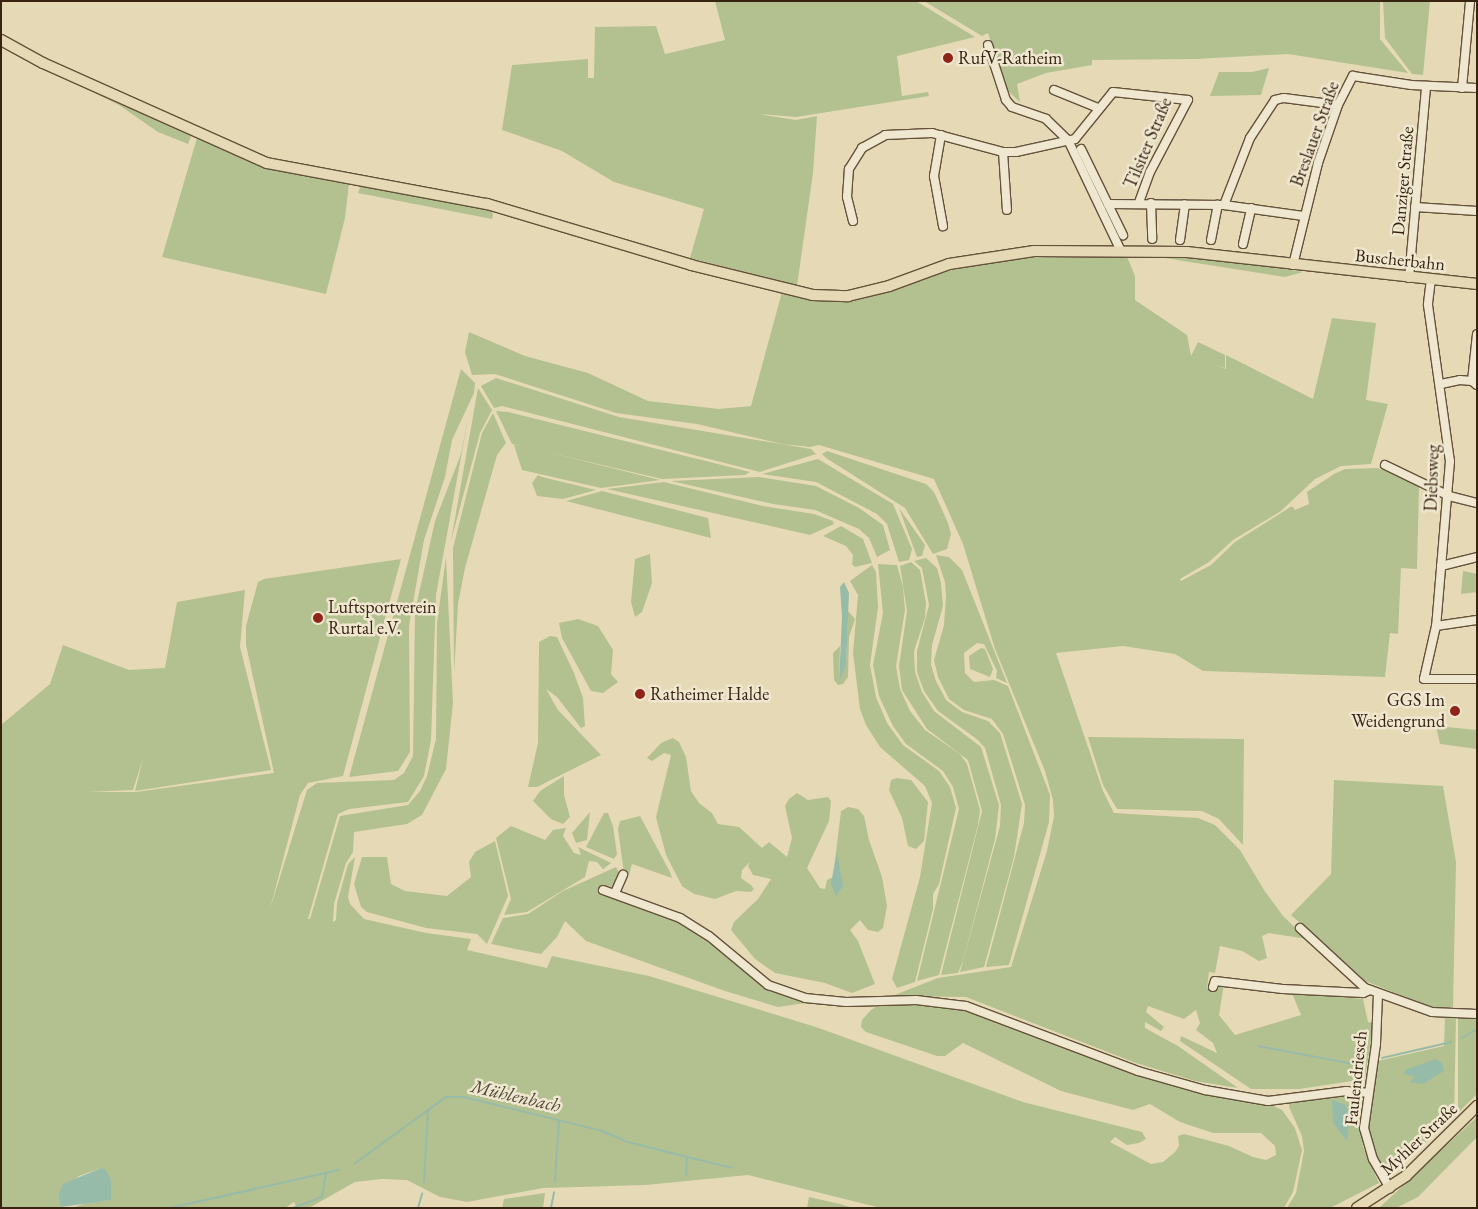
<!DOCTYPE html>
<meta charset="utf-8">
<style>
body{margin:0}
#map{position:relative;width:1478px;height:1209px;overflow:hidden;background:#e6dab6;font-family:"EB Garamond",serif}
div>[style]{position:absolute}
.green>*{inset:0;background:#b3c08f}
.water>*{inset:0;background:#97bba9}
.stream>*{height:2px;margin:-1px;padding:0 1px;transform-origin:1px;border-radius:1px;background:#97bba9}
.roads{filter:drop-shadow(1px 0 #64513a) drop-shadow(-1px 0 #64513a) drop-shadow(0 1px #64513a) drop-shadow(0 -1px #64513a)}
.minor>*{height:8px;margin:-4px;padding:0 4px;transform-origin:4px;border-radius:4px;background:#efe7d0}
.major>*{height:10px;margin:-5px;padding:0 5px;transform-origin:5px;border-radius:5px;background:#e6dab6}
.dots>*{width:14px;height:14px;translate:-50% -50%;box-sizing:border-box;border:2px solid #efe7d0;border-radius:50%}
span{translate:-50% -50%;white-space:nowrap;text-align:center;line-height:1.15;-webkit-text-stroke:5px #efe7d0;paint-order:stroke}
.poi-label{font-size:18px;color:#382311}
.left{translate:0 -50%;text-align:left}
.right{translate:-100% -50%;text-align:right}
.street-label{font-size:18px;color:#382311}
.water-label{font-size:19px;color:#504937;font-style:italic}
.frame{position:absolute;inset:0;border:2px solid #382311;pointer-events:none}
</style>
<div id="map">
<div class="green">
<i style="clip-path:polygon(715px 1px,916px 1px,975px 37px,897px 56px,902px 96px,928px 92px,929px 96px,796px 117px,758px 114px,796px 120px,817px 116px,813px 173px,797px 286px,690px 258px,704px 209px,614px 182px,562px 151px,502px 130px,512px 65px,588px 59px,588px 78px,594px 78px,595px 27px,656px 26px,665px 54px,725px 40px)"></i>
<i style="clip-path:polygon(924px 1px,1380px 1px,1380px 39px,1408px 73px,1288px 54px,1196px 59px,1092px 60px,1092px 65px,1046px 73px,1017px 84px,1020px 102px,1006px 89px,988px 33px,982px 36px)"></i>
<i style="clip-path:polygon(1383px 1px,1430px 1px,1423px 75px,1412px 74px,1385px 38px)"></i>
<i style="clip-path:polygon(1269px 68px,1261px 95px,1210px 96px,1219px 72px,1252px 72px)"></i>
<i style="clip-path:polygon(55px 73px,191px 136px,188px 144px,158px 132px,119px 105px)"></i>
<i style="clip-path:polygon(197px 138px,258px 163px,349px 183px,345px 218px,326px 294px,162px 257px)"></i>
<i style="clip-path:polygon(361px 185px,491px 209px,493px 215px,492px 219px,358px 193px)"></i>
<i style="clip-path:polygon(1126px 254px,1135px 276px,1135px 300px,1187px 335px,1191px 356px,1198px 342px,1225px 355px,1225px 368px,1216px 365px,1226px 369px,1226px 355px,1313px 399px,1332px 318px,1376px 323px,1366px 400px,1388px 404px,1371px 464px,1341px 466px,1315px 479px,1281px 511px,1233px 540px,1209px 562px,1180px 579px,1181px 581px,1211px 565px,1235px 542px,1292px 506px,1295px 510px,1309px 504px,1307px 492px,1334px 474px,1345px 469px,1377px 468px,1395px 474px,1419px 486px,1417px 569px,1401px 568px,1398px 634px,1390px 633px,1385px 677px,1203px 671px,1175px 654px,1123px 646px,1056px 653px,1103px 791px,1114px 813px,1198px 818px,1215px 825px,1240px 850px,1264px 890px,1283px 916px,1307px 939px,1269px 933px,1262px 936px,1267px 958px,1259px 961px,1242px 951px,1220px 946px,1215px 973px,1209px 972px,1207px 988px,1218px 990px,1220px 983px,1224px 984px,1219px 1015px,1235px 1035px,1301px 1015px,1292px 993px,1363px 999px,1368px 1022px,1373px 1023px,1373px 1028px,1365px 1077px,1359px 1080px,1299px 1089px,1251px 1089px,1180px 1041px,1181px 1036px,1217px 1053px,1213px 1043px,1196px 1030px,1200px 1023px,1196px 1010px,1184px 1019px,1148px 1006px,1146px 1012px,1164px 1027px,1161px 1031px,1145px 1022px,1145px 1028px,1178px 1046px,1238px 1088px,1195px 1081px,1136px 1063px,966px 997px,892px 996px,938px 978px,1011px 967px,1047px 851px,1054px 816px,1053px 800px,1045px 771px,995px 649px,963px 544px,934px 479px,819px 445px,810px 447px,782px 444px,697px 424px,616px 413px,495px 374px,472px 375px,465px 352px,469px 332px,525px 356px,588px 373px,648px 401px,719px 409px,751px 406px,782px 292px,818px 300px,843px 301px,988px 260px,1034px 255px)"></i>
<i style="clip-path:polygon(1176px 254px,1230px 260px,1303px 272px,1285px 277px,1152px 256px)"></i>
<i style="clip-path:polygon(461px 369px,475px 383px,474px 393px,452px 440px,445px 477px,424px 540px,409px 626px,410px 752px,398px 771px,349px 777px)"></i>
<i style="clip-path:polygon(496px 378px,619px 417px,811px 449px,816px 454px,760px 472px,502px 406px,494px 408px,481px 386px)"></i>
<i style="clip-path:polygon(478px 388px,492px 410px,480px 433px,451px 541px)"></i>
<i style="clip-path:polygon(496px 411px,508px 412px,750px 472px,745px 475px,662px 479px,512px 444px)"></i>
<i style="clip-path:polygon(469px 413px,436px 595px,431px 740px,424px 776px,408px 802px,349px 809px,338px 814px,308px 919px,310px 919px,340px 816px,408px 805px,420px 791px,427px 776px,436px 739px,437px 623px,446px 557px,453px 703px,446px 769px,422px 815px,407px 824px,354px 832px,353px 852px,346px 863px,334px 904px,333px 922px,336px 920px,337px 903px,348px 864px,355px 857px,348px 897px,350px 904px,364px 919px,426px 933px,471px 939px,467px 950px,547px 968px,552px 956px,649px 976px,816px 1027px,1023px 1102px,1142px 1132px,1146px 1139px,1139px 1143px,1127px 1145px,1115px 1137px,1110px 1142px,1151px 1164px,1163px 1162px,1175px 1152px,1179px 1146px,1178px 1136px,1184px 1134px,1229px 1146px,1253px 1157px,1266px 1160px,1276px 1155px,1275px 1146px,1261px 1133px,1213px 1133px,1180px 1122px,1150px 1104px,1133px 1110px,1061px 1091px,963px 1043px,945px 1056px,937px 1056px,866px 1032px,861px 1027px,862px 1020px,871px 1010px,888px 999px,952px 1000px,968px 1004px,1100px 1057px,1269px 1104px,1282px 1110px,1295px 1128px,1302px 1150px,1293px 1192px,1284px 1208px,881px 1208px,748px 1175px,646px 1185px,543px 1188px,467px 1202px,440px 1197px,407px 1180px,382px 1179px,355px 1182px,309px 1208px,297px 1208px,294px 1202px,285px 1208px,72px 1208px,97px 1199px,107px 1201px,101px 1168px,79px 1176px,58px 1195px,62px 1208px,1px 1208px,1px 725px,50px 684px,63px 645px,129px 670px,165px 668px,177px 602px,245px 590px,240px 647px,271px 770px,135px 791px,143px 758px,133px 790px,87px 792px,136px 792px,274px 773px,246px 645px,246px 626px,258px 582px,264px 579px,401px 559px,343px 776px,308px 783px,300px 795px,270px 909px,307px 790px,317px 783px,394px 780px,404px 773px,413px 756px,415px 611px,435px 521px,461px 454px)"></i>
<i style="clip-path:polygon(493px 413px,506px 443px,497px 455px,465px 568px,458px 604px,454px 674px,453px 548px,482px 433px)"></i>
<i style="clip-path:polygon(514px 445px,523px 446px,660px 480px,601px 488px,522px 470px)"></i>
<i style="clip-path:polygon(827px 451px,926px 484px,934px 492px,948px 523px,951px 534px,947px 549px,933px 554px,905px 508px,826px 458px,822px 454px)"></i>
<i style="clip-path:polygon(818px 459px,893px 504px,912px 549px,909px 560px,899px 562px,887px 524px,877px 514px,816px 482px,762px 474px)"></i>
<i style="clip-path:polygon(538px 475px,542px 477px,596px 490px,563px 499px,537px 496px,532px 483px)"></i>
<i style="clip-path:polygon(759px 477px,816px 486px,859px 508px,883px 525px,890px 550px,877px 557px,869px 538px,859px 529px,815px 510px,773px 504px,671px 481px)"></i>
<i style="clip-path:polygon(664px 482px,763px 506px,814px 514px,833px 521px,834px 524px,810px 535px,607px 489px)"></i>
<i style="clip-path:polygon(602px 491px,708px 518px,711px 538px,566px 501px)"></i>
<i style="clip-path:polygon(899px 508px,925px 545px,922px 556px,917px 557px)"></i>
<i style="clip-path:polygon(841px 526px,863px 539px,872px 563px,855px 567px,852px 564px,853px 555px,846px 546px,823px 536px)"></i>
<i style="clip-path:polygon(650px 554px,652px 583px,642px 612px,635px 617px,631px 602px,635px 559px)"></i>
<i style="clip-path:polygon(936px 555px,949px 557px,962px 570px,1007px 683px,996px 678px,997px 671px,984px 644px,977px 643px,964px 653px,965px 673px,974px 682px,994px 680px,1008px 686px,1050px 795px,1049px 822px,1009px 965px,986px 967px,1024px 823px,1025px 805px,1003px 734px,992px 719px,964px 710px,949px 699px,938px 677px,934px 660px,944px 625px,946px 596px,945px 582px)"></i>
<i style="clip-path:polygon(926px 558px,937px 568px,941px 583px,943px 606px,932px 645px,931px 665px,936px 681px,946px 700px,962px 712px,988px 721px,1000px 733px,1022px 804px,1014px 857px,984px 967px,960px 972px,1000px 826px,1001px 805px,985px 748px,978px 740px,938px 711px,924px 691px,917px 672px,917px 651px,929px 605px,922px 568px,914px 561px)"></i>
<i style="clip-path:polygon(911px 562px,920px 570px,926px 603px,925px 618px,914px 651px,915px 672px,922px 692px,934px 711px,981px 747px,999px 805px,995px 839px,963px 961px,958px 973px,941px 975px,982px 811px,968px 760px,927px 729px,902px 690px,899px 666px,907px 611px,900px 566px)"></i>
<i style="clip-path:polygon(878px 564px,897px 565px,903px 587px,905px 610px,896px 666px,900px 689px,910px 711px,925px 730px,960px 754px,967px 764px,980px 810px,978px 825px,939px 975px,917px 981px,959px 809px,953px 787px,943px 771px,906px 744px,893px 726px,879px 696px,873px 665px,883px 613px)"></i>
<i style="clip-path:polygon(872px 565px,876px 572px,878px 607px,870px 665px,876px 697px,887px 723px,903px 745px,939px 771px,950px 787px,956px 808px,939px 884px,933px 894px,933px 909px,915px 982px,897px 988px,892px 979px,920px 877px,932px 803px,925px 786px,880px 747px,866px 725px,860px 709px,853px 653px,858px 595px,850px 581px)"></i>
<i style="clip-path:polygon(1463px 571px,1477px 574px,1477px 592px,1461px 594px)"></i>
<i style="clip-path:polygon(848px 611px,855px 619px,849px 637px,848px 677px,843px 684px,838px 685px,834px 680px,833px 653px,840px 646px,839px 681px,846px 666px)"></i>
<i style="clip-path:polygon(578px 619px,598px 626px,613px 650px,611px 674px,618px 682px,603px 693px,591px 691px,562px 638px,559px 623px)"></i>
<i style="clip-path:polygon(550px 636px,557px 637px,574px 673px,583px 698px,585px 726px,581px 728px,557px 697px,546px 689px,558px 710px,601px 755px,537px 787px,528px 787px,538px 743px,539px 642px)"></i>
<i style="clip-path:polygon(981px 648px,985px 649px,993px 669px,990px 677px,970px 669px,969px 656px)"></i>
<i style="clip-path:polygon(1436px 726px,1477px 730px,1477px 749px,1440px 744px)"></i>
<i style="clip-path:polygon(1088px 737px,1244px 739px,1243px 845px,1219px 819px,1202px 811px,1117px 809px,1103px 785px)"></i>
<i style="clip-path:polygon(673px 738px,679px 742px,686px 757px,691px 791px,699px 803px,712px 813px,718px 824px,739px 827px,762px 848px,769px 842px,787px 857px,792px 838px,785px 806px,789px 799px,797px 793px,808px 800px,828px 797px,831px 801px,829px 821px,807px 868px,820px 888px,825px 889px,827px 880px,833px 877px,841px 811px,848px 807px,858px 809px,864px 816px,869px 840px,882px 877px,887px 906px,883px 928px,878px 932px,868px 930px,860px 920px,850px 930px,858px 941px,875px 984px,852px 993px,825px 983px,775px 973px,755px 959px,731px 930px,734px 922px,758px 899px,771px 879px,753px 875px,748px 866px,750px 862px,742px 870px,741px 878px,751px 885px,754px 889px,751px 892px,736px 891px,715px 899px,694px 894px,682px 886px,666px 855px,656px 817px,671px 755px,664px 753px,652px 761px,647px 758px,661px 743px)"></i>
<i style="clip-path:polygon(564px 776px,564px 795px,570px 817px,563px 824px,551px 819px,533px 801px,540px 791px)"></i>
<i style="clip-path:polygon(897px 778px,911px 780px,928px 802px,924px 841px,916px 849px,908px 846px,902px 818px,889px 790px,891px 780px)"></i>
<i style="clip-path:polygon(1334px 780px,1443px 786px,1456px 862px,1453px 1007px,1431px 1007px,1365px 981px,1291px 915px,1331px 874px)"></i>
<i style="clip-path:polygon(590px 812px,587px 840px,576px 843px,572px 833px)"></i>
<i style="clip-path:polygon(604px 813px,608px 813px,613px 826px,617px 854px,614px 859px,586px 847px)"></i>
<i style="clip-path:polygon(640px 816px,670px 872px,672px 878px,632px 864px,629px 875px,624px 873px,618px 829px,620px 821px)"></i>
<i style="clip-path:polygon(511px 826px,545px 840px,553px 830px,566px 828px,563px 836px,574px 853px,581px 855px,578px 847px,611px 863px,603px 869px,597px 862px,589px 861px,585px 877px,527px 912px,504px 915px,511px 899px,496px 838px)"></i>
<i style="clip-path:polygon(495px 841px,508px 896px,487px 944px,477px 934px,426px 928px,367px 912px,361px 907px,354px 884px,362px 857px,387px 857px,391px 884px,405px 891px,447px 896px,471px 877px,469px 862px,475px 852px)"></i>
<i style="clip-path:polygon(616px 867px,620px 875px,614px 887px,603px 886px,601px 892px,685px 925px,712px 942px,763px 986px,806px 1003px,778px 1007px,725px 991px,586px 941px,565px 921px,557px 937px,541px 954px,491px 944px,503px 918px,528px 914px,563px 891px)"></i>
<i style="clip-path:polygon(1458px 1014px,1477px 1014px,1477px 1094px,1458px 1113px)"></i>
<i style="clip-path:polygon(1445px 1016px,1456px 1016px,1454px 1116px,1393px 1172px,1384px 1171px,1378px 1162px,1367px 1128px,1368px 1103px,1378px 1061px,1444px 1046px)"></i>
<i style="clip-path:polygon(1350px 1092px,1358px 1099px,1363px 1147px,1379px 1183px,1330px 1208px,1287px 1208px,1296px 1193px,1304px 1151px,1302px 1136px,1289px 1107px,1290px 1099px)"></i>
<i style="clip-path:polygon(1477px 1117px,1477px 1137px,1418px 1197px,1396px 1208px,1379px 1208px)"></i>
<i style="clip-path:polygon(545px 1193px,543px 1208px,502px 1208px,504px 1199px)"></i>
<i style="clip-path:polygon(809px 1197px,840px 1204px,853px 1208px,807px 1208px)"></i>
</div>
<div class="water">
<i style="clip-path:polygon(844px 582px,849px 593px,846px 666px,839px 682px,842px 617px,840px 587px)"></i>
<i style="clip-path:polygon(837px 852px,843px 886px,836px 896px,831px 883px)"></i>
<i style="clip-path:polygon(1436px 1059px,1442px 1063px,1444px 1071px,1423px 1084px,1409px 1082px,1415px 1077px,1404px 1074px,1405px 1070px)"></i>
<i style="clip-path:polygon(1332px 1100px,1346px 1105px,1350px 1118px,1347px 1141px,1333px 1123px)"></i>
<i style="clip-path:polygon(101px 1168px,106px 1170px,111px 1180px,111px 1200px,61px 1207px,58px 1195px,63px 1184px)"></i>
</div>
<div class="stream">
<i style="left:1462px;top:1038px;width:17px;rotate:-31deg"></i>
<i style="left:1258px;top:1046px;width:97px;rotate:10.7deg"></i>
<i style="left:1353px;top:1064px;width:9px;rotate:-13deg"></i>
<i style="left:1382px;top:1058px;width:71px;rotate:-13.1deg"></i>
<i style="left:687px;top:1157px;width:47px;rotate:13.4deg"></i>
<i style="left:354px;top:1164px;width:114px;rotate:-36.1deg"></i>
<i style="left:446px;top:1097px;width:18px"></i>
<i style="left:464px;top:1097px;width:142px;rotate:13.8deg"></i>
<i style="left:602px;top:1131px;width:28px;rotate:23deg"></i>
<i style="left:628px;top:1142px;width:61px;rotate:14.3deg"></i>
<i style="left:687px;top:1157px;width:18px;rotate:93deg"></i>
<i style="left:555px;top:1181px;width:60px;rotate:-86.2deg"></i>
<i style="left:424px;top:1182px;width:71px;rotate:-86.8deg"></i>
<i style="left:170px;top:1208px;width:173px;rotate:-12.7deg"></i>
<i style="left:293px;top:1208px;width:31px;rotate:-21deg"></i>
<i style="left:322px;top:1197px;width:24px;rotate:-81deg"></i>
<i style="left:418px;top:1208px;width:15px;rotate:-74deg"></i>
<i style="left:551px;top:1208px;width:16px;rotate:-79deg"></i>
</div>
<div class="roads">
<div class="minor">
<i style="left:988px;top:45px;width:58px;rotate:71.9deg"></i>
<i style="left:1006px;top:100px;width:9px;rotate:49deg"></i>
<i style="left:1012px;top:107px;width:36px;rotate:19deg"></i>
<i style="left:1046px;top:119px;width:30px;rotate:44deg"></i>
<i style="left:1068px;top:140px;width:123px;rotate:64.5deg"></i>
<i style="left:1462px;top:88px;width:87px;rotate:-84.7deg"></i>
<i style="left:1054px;top:90px;width:48px;rotate:22.2deg"></i>
<i style="left:941px;top:135px;width:42px;rotate:99.7deg"></i>
<i style="left:934px;top:176px;width:51px;rotate:79.8deg"></i>
<i style="left:1081px;top:149px;width:96px;rotate:64deg"></i>
<i style="left:1003px;top:152px;width:58px;rotate:86.1deg"></i>
<i style="left:1151px;top:203px;width:36px;rotate:88deg"></i>
<i style="left:1108px;top:204px;width:116px;rotate:0.5deg"></i>
<i style="left:1224px;top:205px;width:80px;rotate:7.9deg"></i>
<i style="left:1224px;top:205px;width:72px;rotate:-68.8deg"></i>
<i style="left:1250px;top:138px;width:45px;rotate:-56.7deg"></i>
<i style="left:1275px;top:100px;width:9px;rotate:-13deg"></i>
<i style="left:1284px;top:98px;width:54px;rotate:7.4deg"></i>
<i style="left:1415px;top:207px;width:62px;rotate:3.7deg"></i>
<i style="left:853px;top:221px;width:25px;rotate:-104deg"></i>
<i style="left:847px;top:197px;width:28px;rotate:-86deg"></i>
<i style="left:849px;top:169px;width:25px;rotate:-58deg"></i>
<i style="left:862px;top:148px;width:26px;rotate:-29deg"></i>
<i style="left:885px;top:135px;width:47px;rotate:-2.4deg"></i>
<i style="left:932px;top:133px;width:73px;rotate:15deg"></i>
<i style="left:1003px;top:152px;width:13px"></i>
<i style="left:1016px;top:152px;width:60px;rotate:-12.4deg"></i>
<i style="left:1075px;top:139px;width:60px;rotate:-51deg"></i>
<i style="left:1113px;top:92px;width:75px;rotate:6.1deg"></i>
<i style="left:1188px;top:100px;width:81px;rotate:117.8deg"></i>
<i style="left:1150px;top:172px;width:33px;rotate:110deg"></i>
<i style="left:1180px;top:240px;width:36px;rotate:-82deg"></i>
<i style="left:1211px;top:240px;width:36px;rotate:-79deg"></i>
<i style="left:1243px;top:244px;width:37px;rotate:-77deg"></i>
<i style="left:1293px;top:265px;width:105px;rotate:-76.2deg"></i>
<i style="left:1318px;top:163px;width:61px;rotate:-71deg"></i>
<i style="left:1338px;top:105px;width:33px;rotate:-63deg"></i>
<i style="left:1353px;top:76px;width:59px;rotate:8.8deg"></i>
<i style="left:1411px;top:85px;width:66px;rotate:2.6deg"></i>
<i style="left:1409px;top:278px;width:193px;rotate:-84.9deg"></i>
<i style="left:1431px;top:279px;width:26px;rotate:97deg"></i>
<i style="left:1428px;top:305px;width:158px;rotate:82deg"></i>
<i style="left:1450px;top:461px;width:166px;rotate:94.8deg"></i>
<i style="left:1436px;top:626px;width:54px;rotate:102.8deg"></i>
<i style="left:1424px;top:679px;width:53px"></i>
<i style="left:1472px;top:381px;width:47px;rotate:-83.9deg"></i>
<i style="left:1441px;top:384px;width:19px;rotate:-12deg"></i>
<i style="left:1460px;top:380px;width:12px;rotate:5deg"></i>
<i style="left:1472px;top:381px;width:6px;rotate:39deg"></i>
<i style="left:1385px;top:465px;width:71px;rotate:25.8deg"></i>
<i style="left:1449px;top:496px;width:29px;rotate:14deg"></i>
<i style="left:1441px;top:566px;width:37px;rotate:-14deg"></i>
<i style="left:1436px;top:626px;width:41px;rotate:-8.3deg"></i>
<i style="left:603px;top:890px;width:82px;rotate:20deg"></i>
<i style="left:680px;top:918px;width:34px;rotate:32deg"></i>
<i style="left:709px;top:936px;width:77px;rotate:39.7deg"></i>
<i style="left:768px;top:985px;width:39px;rotate:19deg"></i>
<i style="left:805px;top:998px;width:41px;rotate:5.6deg"></i>
<i style="left:846px;top:1002px;width:70px;rotate:-1.6deg"></i>
<i style="left:916px;top:1000px;width:50px;rotate:6.8deg"></i>
<i style="left:966px;top:1006px;width:184px;rotate:20.7deg"></i>
<i style="left:1138px;top:1071px;width:70px;rotate:15.8deg"></i>
<i style="left:1205px;top:1090px;width:64px;rotate:9.9deg"></i>
<i style="left:1268px;top:1101px;width:79px;rotate:-7.3deg"></i>
<i style="left:1346px;top:1091px;width:21px;rotate:5deg"></i>
<i style="left:615px;top:893px;width:20px;rotate:-66deg"></i>
<i style="left:1300px;top:928px;width:88px;rotate:42.7deg"></i>
<i style="left:1365px;top:988px;width:71px;rotate:19.7deg"></i>
<i style="left:1432px;top:1012px;width:45px;rotate:2.5deg"></i>
<i style="left:1213px;top:987px;width:6px;rotate:-72deg"></i>
<i style="left:1215px;top:981px;width:68px;rotate:6.7deg"></i>
<i style="left:1283px;top:989px;width:80px;rotate:2.9deg"></i>
<i style="left:1363px;top:993px;width:8px;rotate:-23deg"></i>
<i style="left:1378px;top:994px;width:50px;rotate:92.3deg"></i>
<i style="left:1376px;top:1044px;width:85px;rotate:98.1deg"></i>
<i style="left:1364px;top:1128px;width:32px;rotate:74deg"></i>
<i style="left:1373px;top:1159px;width:34px;rotate:60deg"></i>
</div>
<div class="major">
<i style="left:1px;top:40px;width:48px;rotate:28.7deg"></i>
<i style="left:43px;top:63px;width:245px;rotate:24.1deg"></i>
<i style="left:267px;top:163px;width:224px;rotate:10.6deg"></i>
<i style="left:487px;top:204px;width:213px;rotate:16.6deg"></i>
<i style="left:691px;top:265px;width:126px;rotate:13.8deg"></i>
<i style="left:813px;top:295px;width:35px;rotate:2deg"></i>
<i style="left:848px;top:296px;width:42px;rotate:-13.7deg"></i>
<i style="left:889px;top:286px;width:64px;rotate:-20.1deg"></i>
<i style="left:949px;top:264px;width:86px;rotate:-8.7deg"></i>
<i style="left:1034px;top:251px;width:153px;rotate:0.4deg"></i>
<i style="left:1187px;top:252px;width:292px;rotate:6.3deg"></i>
<i style="left:1357px;top:1208px;width:59px;rotate:-33.1deg"></i>
<i style="left:1406px;top:1176px;width:100px;rotate:-44.6deg"></i>
</div>
</div>
<div class="dots">
<i style="left:948px;top:58px;background:#8f2418"></i>
<i style="left:318px;top:618px;background:#8f2418"></i>
<i style="left:640px;top:694px;background:#8f2418"></i>
<i style="left:1455px;top:711px;background:#8f2418"></i>
</div>
<div class="poi-label">
<span class="left" style="left:958px;top:58px">RufV-Ratheim</span>
<span class="left" style="left:328px;top:618px">Luftsportverein<br>Rurtal e.V.</span>
<span class="left" style="left:650px;top:694px">Ratheimer Halde</span>
<span class="right" style="left:1445px;top:711px">GGS Im<br>Weidengrund</span>
</div>
<div class="street-label">
<span style="left:1315px;top:134px;rotate:-70deg">Breslauer Straße</span>
<span style="left:1148px;top:143px;rotate:-67deg">Tilsiter Straße</span>
<span style="left:1403px;top:181px;rotate:-85deg">Danziger Straße</span>
<span style="left:1400px;top:260px;rotate:6deg">Buscherbahn</span>
<span style="left:1432px;top:478px;rotate:-88deg">Diebsweg</span>
<span style="left:1356px;top:1078px;rotate:-84deg">Faulendriesch</span>
<span style="left:1419px;top:1139px;rotate:-43deg">Myhler Straße</span>
</div>
<div class="water-label">
<span style="left:516px;top:1096px;rotate:13deg">Mühlenbach</span>
</div>
<div class="frame"></div>
</div>
